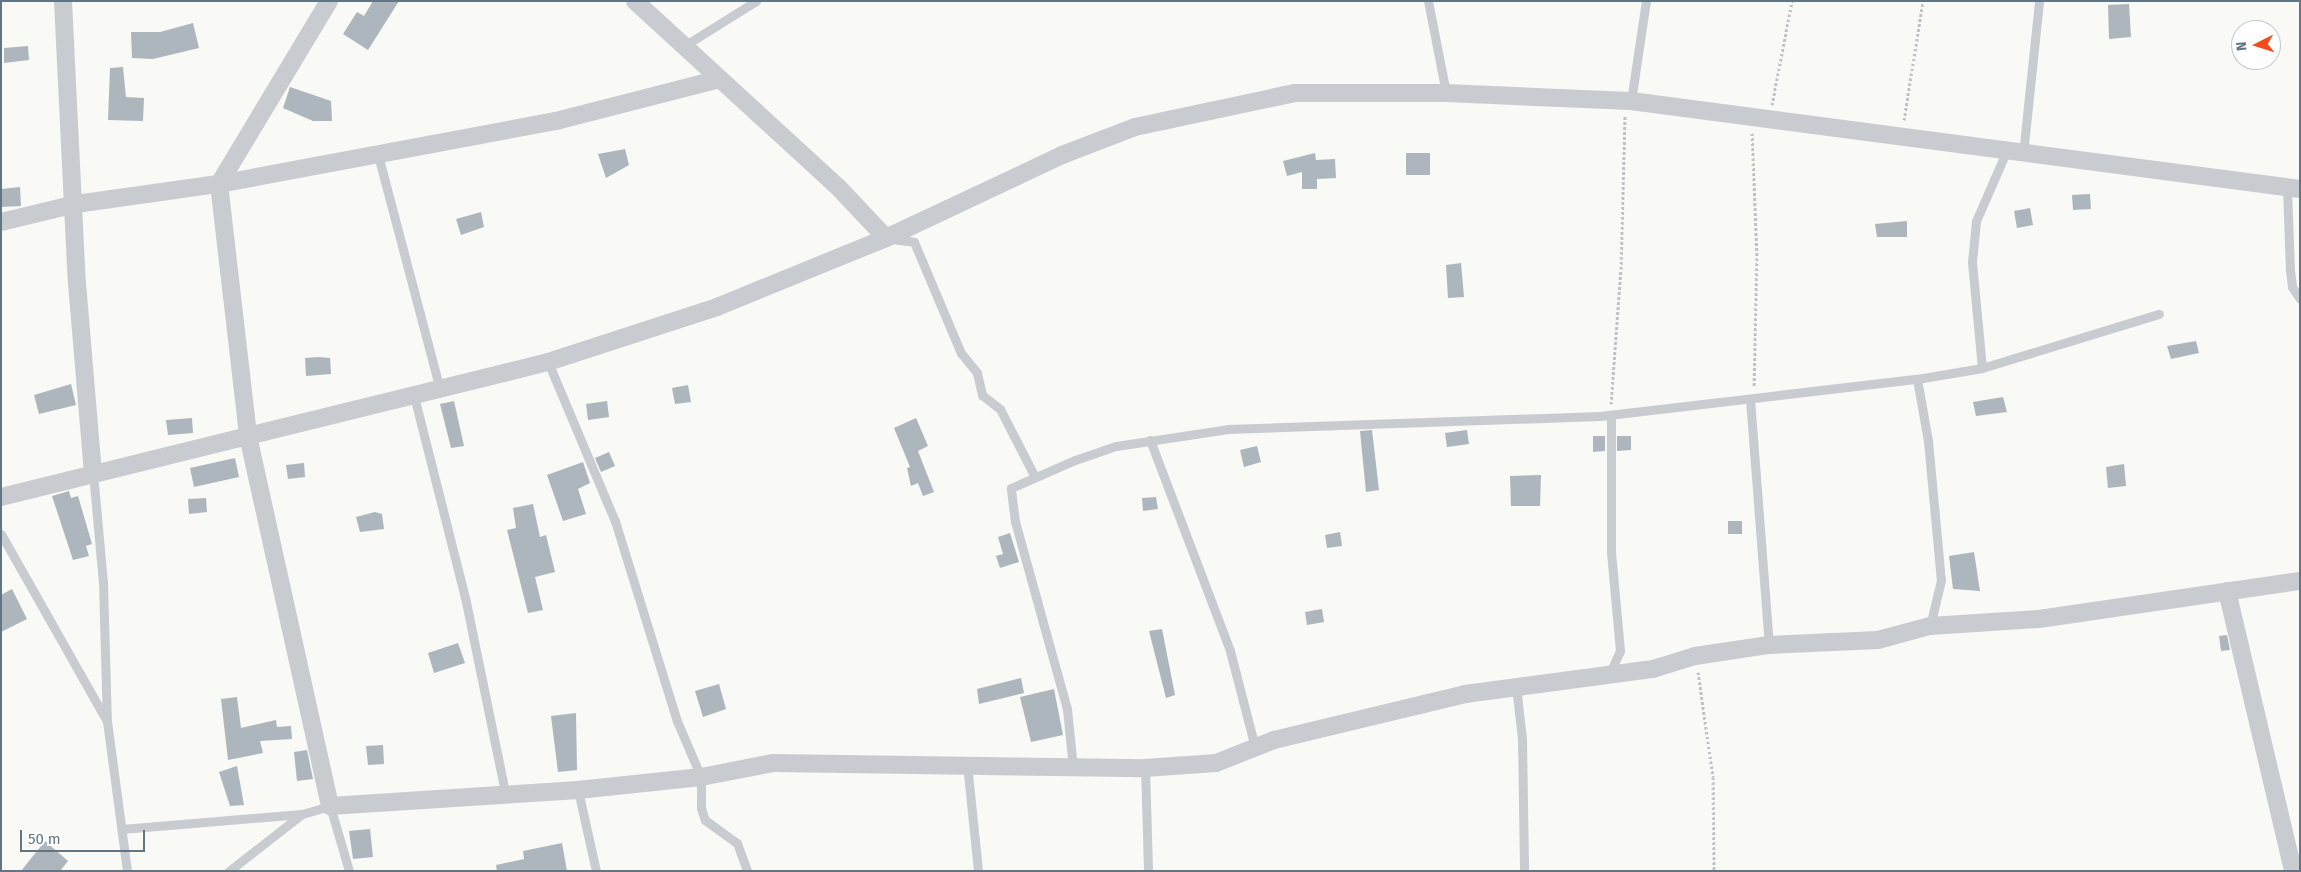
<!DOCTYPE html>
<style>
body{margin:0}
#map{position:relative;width:2301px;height:872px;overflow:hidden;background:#f9f9f6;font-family:"Fira Sans",sans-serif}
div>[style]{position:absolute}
.building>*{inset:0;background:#acb6bc}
.path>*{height:3px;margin-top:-1.5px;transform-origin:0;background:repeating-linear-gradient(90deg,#bfc2c4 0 2.5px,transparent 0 5px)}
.lane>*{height:9px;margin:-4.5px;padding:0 4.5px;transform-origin:4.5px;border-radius:4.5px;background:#c8ccd0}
.street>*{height:18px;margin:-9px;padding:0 9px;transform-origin:9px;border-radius:9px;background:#c8ccd0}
span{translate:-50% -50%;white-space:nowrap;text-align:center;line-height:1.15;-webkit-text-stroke:5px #fff;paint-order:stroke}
.frame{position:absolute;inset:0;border:2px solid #617584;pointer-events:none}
.north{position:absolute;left:2231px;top:20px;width:50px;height:50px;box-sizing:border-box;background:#fff;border:1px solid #c0c8ce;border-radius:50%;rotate:265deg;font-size:14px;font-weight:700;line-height:20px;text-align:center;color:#617584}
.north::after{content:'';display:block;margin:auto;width:18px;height:22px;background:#f34d1c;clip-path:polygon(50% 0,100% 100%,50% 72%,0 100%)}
.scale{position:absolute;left:20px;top:830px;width:125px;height:22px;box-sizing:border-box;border:2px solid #617584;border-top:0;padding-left:6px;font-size:15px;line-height:18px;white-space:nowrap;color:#617584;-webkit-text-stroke:4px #fff;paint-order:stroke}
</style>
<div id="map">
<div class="building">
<i style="clip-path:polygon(373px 1px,399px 1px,368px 50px,343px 34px,357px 12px,364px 16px)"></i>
<i style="clip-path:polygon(2129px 4px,2131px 37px,2109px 39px,2108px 5px)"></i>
<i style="clip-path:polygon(193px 23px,199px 48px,153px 59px,132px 58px,131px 32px,160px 32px)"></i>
<i style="clip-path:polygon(28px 46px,29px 60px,4px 63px,4px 48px)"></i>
<i style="clip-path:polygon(123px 67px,126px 97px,144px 98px,143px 121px,108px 120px,110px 68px)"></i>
<i style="clip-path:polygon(290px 87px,331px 101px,332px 121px,313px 121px,283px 108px)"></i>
<i style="clip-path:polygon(625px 149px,629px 165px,606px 178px,598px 154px)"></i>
<i style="clip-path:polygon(1315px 153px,1316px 160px,1335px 159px,1336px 178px,1317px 179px,1317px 189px,1302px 189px,1302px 172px,1287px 176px,1283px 161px)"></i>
<i style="clip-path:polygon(1406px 153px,1430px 153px,1430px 175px,1406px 175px)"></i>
<i style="clip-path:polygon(20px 187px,21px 206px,1px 207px,1px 189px)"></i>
<i style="clip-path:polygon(2090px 194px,2091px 209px,2073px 210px,2072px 195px)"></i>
<i style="clip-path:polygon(2030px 208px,2033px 225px,2017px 228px,2014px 211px)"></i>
<i style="clip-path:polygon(481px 212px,484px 227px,461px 235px,456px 219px)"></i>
<i style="clip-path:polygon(1907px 221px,1907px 237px,1877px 237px,1875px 224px)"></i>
<i style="clip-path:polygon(1461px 263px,1464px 297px,1448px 298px,1446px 265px)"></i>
<i style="clip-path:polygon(2196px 341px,2199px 353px,2171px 359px,2167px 346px)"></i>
<i style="clip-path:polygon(318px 357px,330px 358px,331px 374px,306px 376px,305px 358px)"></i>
<i style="clip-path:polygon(71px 384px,76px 405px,39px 414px,34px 395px)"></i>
<i style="clip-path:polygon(688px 385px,691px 402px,675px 404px,672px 388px)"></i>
<i style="clip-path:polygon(2003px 397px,2007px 412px,1976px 416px,1973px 402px)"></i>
<i style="clip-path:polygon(454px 401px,464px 446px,451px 448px,440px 404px)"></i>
<i style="clip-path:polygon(607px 401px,609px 417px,588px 420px,586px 404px)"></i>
<i style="clip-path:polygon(192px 418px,193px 433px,168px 435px,166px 420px)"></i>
<i style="clip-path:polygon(916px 418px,928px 446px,918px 451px,934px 492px,923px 496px,918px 483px,911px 486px,907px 468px,910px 467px,894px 428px)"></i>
<i style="clip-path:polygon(1372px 430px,1379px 490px,1366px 492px,1360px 431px)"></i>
<i style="clip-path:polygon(1467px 430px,1469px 444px,1447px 447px,1445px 433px)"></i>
<i style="clip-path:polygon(1593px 436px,1605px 436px,1605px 451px,1593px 452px)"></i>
<i style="clip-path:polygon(1617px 436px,1631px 436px,1631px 450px,1617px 451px)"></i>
<i style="clip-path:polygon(1257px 446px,1261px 462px,1244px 467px,1240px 450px)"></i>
<i style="clip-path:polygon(609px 452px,615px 466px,601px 472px,595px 458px)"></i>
<i style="clip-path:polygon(235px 458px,239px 477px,194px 487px,190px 468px)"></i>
<i style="clip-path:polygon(583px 462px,590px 483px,578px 489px,586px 514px,563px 521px,547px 475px)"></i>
<i style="clip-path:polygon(304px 463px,305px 477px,288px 479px,286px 465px)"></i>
<i style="clip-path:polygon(2124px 464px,2126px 486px,2108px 488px,2106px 467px)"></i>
<i style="clip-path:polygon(1541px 475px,1540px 506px,1511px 506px,1510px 476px)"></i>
<i style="clip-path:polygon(69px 491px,71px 498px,78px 496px,92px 544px,86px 546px,89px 556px,73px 560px,52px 496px)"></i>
<i style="clip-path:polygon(1156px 497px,1158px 509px,1143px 511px,1142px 498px)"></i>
<i style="clip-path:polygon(206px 498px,207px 512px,189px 514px,188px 499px)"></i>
<i style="clip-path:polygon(533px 504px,540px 537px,546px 535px,555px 572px,535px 577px,543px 610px,528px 613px,507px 530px,516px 528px,513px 508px)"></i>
<i style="clip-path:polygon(375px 512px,382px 514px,384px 529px,360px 532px,356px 517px)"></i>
<i style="clip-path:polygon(1728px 521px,1742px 521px,1742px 534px,1728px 534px)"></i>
<i style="clip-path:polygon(1340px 532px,1342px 546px,1327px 548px,1325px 535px)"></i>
<i style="clip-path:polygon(1010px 533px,1019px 562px,1000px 568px,996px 556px,1003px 554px,998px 537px)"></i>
<i style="clip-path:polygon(1974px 552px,1980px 591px,1953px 589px,1949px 556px)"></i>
<i style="clip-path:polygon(12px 589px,27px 619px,1px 632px,1px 595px)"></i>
<i style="clip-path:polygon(1322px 609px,1324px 622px,1307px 625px,1305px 612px)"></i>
<i style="clip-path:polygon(1162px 629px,1175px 695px,1166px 698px,1149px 631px)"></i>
<i style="clip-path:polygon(2227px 635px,2230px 650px,2221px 651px,2219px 636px)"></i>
<i style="clip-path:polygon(458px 643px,465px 663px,434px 673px,428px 653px)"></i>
<i style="clip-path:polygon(1021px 678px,1024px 693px,979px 704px,977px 689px)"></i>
<i style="clip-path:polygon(719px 684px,726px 709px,703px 717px,695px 691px)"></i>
<i style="clip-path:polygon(1054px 689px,1063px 735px,1031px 742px,1020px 697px)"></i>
<i style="clip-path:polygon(237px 697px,241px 728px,276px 720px,277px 727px,291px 726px,292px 739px,260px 741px,263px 753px,228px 760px,221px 699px)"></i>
<i style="clip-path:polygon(576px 713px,577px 770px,558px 772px,551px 716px)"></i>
<i style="clip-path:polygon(383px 745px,384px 764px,368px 765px,366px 746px)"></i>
<i style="clip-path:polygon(307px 750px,313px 779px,297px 781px,294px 752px)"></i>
<i style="clip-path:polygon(237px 766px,244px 805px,230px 806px,219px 772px)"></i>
<i style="clip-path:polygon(370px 829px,373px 857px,353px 859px,349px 831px)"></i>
<i style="clip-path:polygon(45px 841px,68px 861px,60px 871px,21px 871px)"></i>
<i style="clip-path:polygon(562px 843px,567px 871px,497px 871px,496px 865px,524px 859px,523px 851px)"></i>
</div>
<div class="path">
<i style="left:1772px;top:105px;width:106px;rotate:-79.1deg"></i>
<i style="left:1904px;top:120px;width:121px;rotate:-80.9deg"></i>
<i style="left:1752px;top:133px;width:125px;rotate:87.7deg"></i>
<i style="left:1757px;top:258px;width:128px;rotate:91.3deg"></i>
<i style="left:1611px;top:404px;width:135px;rotate:-85.8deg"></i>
<i style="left:1621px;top:269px;width:153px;rotate:-88.5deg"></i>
<i style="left:1698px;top:672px;width:106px;rotate:81.9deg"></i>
<i style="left:1713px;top:777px;width:94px;rotate:89.4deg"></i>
</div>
<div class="lane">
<i style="left:1428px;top:1px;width:94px;rotate:78.9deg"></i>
<i style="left:684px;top:46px;width:85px;rotate:-32deg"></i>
<i style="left:1631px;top:101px;width:101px;rotate:-81.5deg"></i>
<i style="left:2023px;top:154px;width:154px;rotate:-84deg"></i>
<i style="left:378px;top:155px;width:243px;rotate:75.2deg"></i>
<i style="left:2287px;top:189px;width:81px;rotate:87.9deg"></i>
<i style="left:2290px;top:270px;width:17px;rotate:83deg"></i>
<i style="left:2292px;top:287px;width:14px;rotate:56deg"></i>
<i style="left:891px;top:239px;width:23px;rotate:7deg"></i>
<i style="left:914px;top:242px;width:121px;rotate:67.1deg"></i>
<i style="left:961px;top:353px;width:26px;rotate:51deg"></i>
<i style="left:977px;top:373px;width:23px;rotate:77deg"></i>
<i style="left:982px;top:395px;width:23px;rotate:38deg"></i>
<i style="left:1000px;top:409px;width:76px;rotate:62.8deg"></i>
<i style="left:548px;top:362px;width:173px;rotate:67.2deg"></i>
<i style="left:615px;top:521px;width:209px;rotate:72.8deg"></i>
<i style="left:677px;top:721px;width:61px;rotate:66.8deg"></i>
<i style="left:701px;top:777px;width:31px;rotate:90deg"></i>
<i style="left:701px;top:808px;width:13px;rotate:72deg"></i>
<i style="left:705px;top:820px;width:39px;rotate:36deg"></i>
<i style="left:737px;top:843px;width:30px;rotate:70deg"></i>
<i style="left:1982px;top:368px;width:106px;rotate:-95.4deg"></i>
<i style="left:1972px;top:262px;width:41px;rotate:-84.4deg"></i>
<i style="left:1976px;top:221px;width:75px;rotate:-66.5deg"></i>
<i style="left:1917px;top:379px;width:63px;rotate:79.9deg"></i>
<i style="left:1928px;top:441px;width:140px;rotate:84.7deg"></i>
<i style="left:1941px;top:580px;width:47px;rotate:103.4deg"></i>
<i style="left:414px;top:396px;width:212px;rotate:75.8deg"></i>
<i style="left:466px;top:602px;width:199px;rotate:78.4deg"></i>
<i style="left:1750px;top:399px;width:247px;rotate:85.6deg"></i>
<i style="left:1150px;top:440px;width:226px;rotate:69.2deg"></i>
<i style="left:1230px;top:651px;width:99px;rotate:75.4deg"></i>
<i style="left:93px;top:473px;width:109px;rotate:84.8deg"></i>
<i style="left:103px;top:582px;width:139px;rotate:88.4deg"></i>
<i style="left:107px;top:721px;width:151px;rotate:82.4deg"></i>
<i style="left:1px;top:534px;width:215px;rotate:60.5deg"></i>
<i style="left:1610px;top:673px;width:24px;rotate:-66deg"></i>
<i style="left:1620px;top:651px;width:99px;rotate:-95.2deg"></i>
<i style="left:1611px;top:552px;width:137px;rotate:-90deg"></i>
<i style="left:1516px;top:686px;width:53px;rotate:83.5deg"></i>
<i style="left:1522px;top:739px;width:132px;rotate:89.1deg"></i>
<i style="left:967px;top:764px;width:108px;rotate:84.1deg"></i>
<i style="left:1073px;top:768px;width:59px;rotate:-95.8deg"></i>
<i style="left:1067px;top:709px;width:194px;rotate:-105.5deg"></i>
<i style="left:1015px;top:522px;width:34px;rotate:-97deg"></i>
<i style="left:1011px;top:488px;width:70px;rotate:-23.6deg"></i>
<i style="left:1075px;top:460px;width:43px;rotate:-18.9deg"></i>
<i style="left:1116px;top:446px;width:113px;rotate:-8.6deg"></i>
<i style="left:1228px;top:429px;width:372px;rotate:-2deg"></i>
<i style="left:1600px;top:416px;width:319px;rotate:-6.7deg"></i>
<i style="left:1917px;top:379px;width:66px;rotate:-9.6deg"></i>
<i style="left:1982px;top:368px;width:185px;rotate:-17deg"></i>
<i style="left:1145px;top:768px;width:103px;rotate:88.3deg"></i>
<i style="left:578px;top:790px;width:83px;rotate:77.5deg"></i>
<i style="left:122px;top:829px;width:180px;rotate:-4.8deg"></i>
<i style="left:229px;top:871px;width:93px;rotate:-38deg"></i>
<i style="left:302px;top:814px;width:29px;rotate:-16deg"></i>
<i style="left:330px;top:806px;width:68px;rotate:73.7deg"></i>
</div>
<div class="street">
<i style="left:63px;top:1px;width:282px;rotate:87.2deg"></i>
<i style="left:77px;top:283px;width:190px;rotate:85.2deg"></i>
<i style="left:329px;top:1px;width:214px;rotate:121deg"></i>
<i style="left:219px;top:184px;width:254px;rotate:83.4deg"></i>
<i style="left:248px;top:436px;width:379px;rotate:77.5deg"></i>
<i style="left:330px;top:806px;width:249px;rotate:-3.7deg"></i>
<i style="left:578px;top:790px;width:124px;rotate:-6deg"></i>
<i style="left:701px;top:777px;width:73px;rotate:-11deg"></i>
<i style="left:773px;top:763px;width:372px;rotate:0.8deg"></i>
<i style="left:1145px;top:768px;width:71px;rotate:-4deg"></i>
<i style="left:1216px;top:763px;width:62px;rotate:-21.6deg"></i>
<i style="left:1274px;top:740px;width:196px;rotate:-13.5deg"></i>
<i style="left:1465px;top:694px;width:190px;rotate:-7.6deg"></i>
<i style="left:1653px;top:669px;width:44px;rotate:-17.2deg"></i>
<i style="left:1695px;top:656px;width:75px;rotate:-8.5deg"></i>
<i style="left:1769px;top:645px;width:109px;rotate:-2.6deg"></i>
<i style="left:1878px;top:640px;width:54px;rotate:-15.1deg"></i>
<i style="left:1930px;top:626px;width:109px;rotate:-3.7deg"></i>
<i style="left:2039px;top:619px;width:264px;rotate:-8.3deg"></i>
<i style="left:635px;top:1px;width:275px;rotate:42.5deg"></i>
<i style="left:838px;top:187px;width:70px;rotate:46.7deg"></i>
<i style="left:1px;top:222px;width:77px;rotate:-13.5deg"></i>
<i style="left:76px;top:204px;width:144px;rotate:-8deg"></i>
<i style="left:219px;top:184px;width:343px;rotate:-10.6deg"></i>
<i style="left:556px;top:121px;width:169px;rotate:-14.4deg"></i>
<i style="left:1px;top:497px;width:563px;rotate:-13.86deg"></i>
<i style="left:548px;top:362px;width:178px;rotate:-18deg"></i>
<i style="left:717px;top:307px;width:183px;rotate:-22.2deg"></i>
<i style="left:886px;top:238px;width:195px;rotate:-25.2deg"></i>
<i style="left:1062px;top:155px;width:78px;rotate:-21deg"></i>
<i style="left:1135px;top:127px;width:164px;rotate:-12deg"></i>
<i style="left:1295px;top:93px;width:151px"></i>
<i style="left:1446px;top:93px;width:185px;rotate:2.5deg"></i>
<i style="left:1631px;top:101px;width:675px;rotate:7.49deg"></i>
<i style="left:2227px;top:591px;width:288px;rotate:76.7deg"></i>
</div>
<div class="frame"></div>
<div class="north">N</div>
<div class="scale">50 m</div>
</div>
